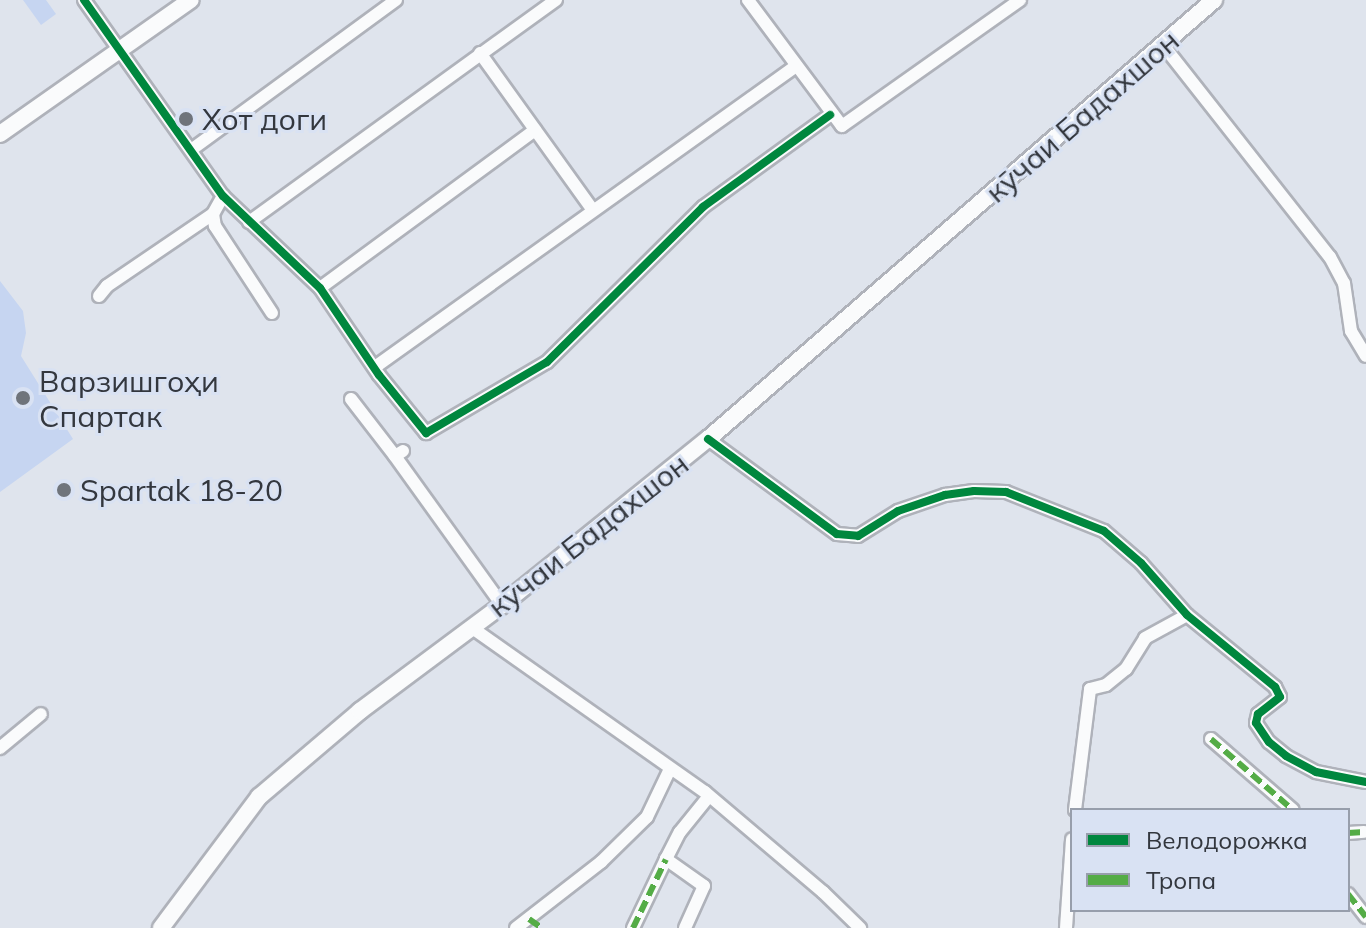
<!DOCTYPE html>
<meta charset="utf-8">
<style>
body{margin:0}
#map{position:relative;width:1366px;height:928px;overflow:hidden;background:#dfe4ed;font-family:Mulish,sans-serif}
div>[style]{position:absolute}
.green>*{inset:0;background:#c6d5f1}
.roads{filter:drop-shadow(2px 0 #afb2ba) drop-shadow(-2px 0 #afb2ba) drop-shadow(0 2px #afb2ba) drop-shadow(0 -2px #afb2ba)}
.street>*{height:12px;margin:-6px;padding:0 6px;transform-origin:6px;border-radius:6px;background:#fafbfc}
.secondary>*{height:16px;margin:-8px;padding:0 8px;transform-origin:8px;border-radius:8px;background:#fafbfc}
.quiet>*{height:6px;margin-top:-3px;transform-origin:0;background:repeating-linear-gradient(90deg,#54ac46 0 12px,transparent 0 18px)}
.cycleway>*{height:8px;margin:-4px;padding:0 4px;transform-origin:4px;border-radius:4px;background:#00873e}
.dots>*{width:22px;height:22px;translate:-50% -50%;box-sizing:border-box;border:4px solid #d9e2f3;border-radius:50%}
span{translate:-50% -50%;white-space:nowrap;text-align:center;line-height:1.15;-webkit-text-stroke:6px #d9e2f3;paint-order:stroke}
.street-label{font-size:30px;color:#33373e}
.poi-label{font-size:30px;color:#33373e}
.left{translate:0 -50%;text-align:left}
.legend{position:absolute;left:1070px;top:808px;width:280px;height:104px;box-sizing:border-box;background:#d9e2f3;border:2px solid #979eab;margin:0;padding:10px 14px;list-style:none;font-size:24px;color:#33373e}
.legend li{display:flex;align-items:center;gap:16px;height:40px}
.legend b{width:40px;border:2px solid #979eab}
</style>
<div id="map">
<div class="green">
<i style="clip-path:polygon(23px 0,46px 0,56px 14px,41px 25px)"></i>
<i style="clip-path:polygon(0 281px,23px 311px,26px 333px,21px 356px,73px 439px,0 492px)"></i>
</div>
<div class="roads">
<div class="street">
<i style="left:84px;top:0;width:240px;rotate:54.7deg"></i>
<i style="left:223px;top:196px;width:134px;rotate:43.5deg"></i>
<i style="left:320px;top:288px;width:105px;rotate:55.9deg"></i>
<i style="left:379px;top:375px;width:75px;rotate:51deg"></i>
<i style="left:426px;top:433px;width:140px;rotate:-30.4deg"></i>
<i style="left:547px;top:362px;width:220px;rotate:-44.8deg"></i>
<i style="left:703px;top:207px;width:157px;rotate:-35.9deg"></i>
<i style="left:748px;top:0;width:157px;rotate:53.3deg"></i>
<i style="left:842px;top:126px;width:218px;rotate:-35.3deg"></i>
<i style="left:1163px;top:45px;width:270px;rotate:51.8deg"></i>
<i style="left:1330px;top:257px;width:30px;rotate:62deg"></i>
<i style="left:1344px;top:283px;width:49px;rotate:81.7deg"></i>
<i style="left:1351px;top:331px;width:29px;rotate:59deg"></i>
<i style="left:480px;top:53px;width:192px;rotate:54.3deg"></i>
<i style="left:191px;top:150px;width:254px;rotate:-36.2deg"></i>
<i style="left:213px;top:214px;width:12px;rotate:81deg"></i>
<i style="left:215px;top:226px;width:104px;rotate:56.8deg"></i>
<i style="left:249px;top:222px;width:379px;rotate:-35.9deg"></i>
<i style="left:320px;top:288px;width:267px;rotate:-36.3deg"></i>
<i style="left:99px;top:296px;width:13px;rotate:-51deg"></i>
<i style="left:107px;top:286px;width:128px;rotate:-34.2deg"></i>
<i style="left:213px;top:214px;width:21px;rotate:-61deg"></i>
<i style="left:375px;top:367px;width:518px;rotate:-35.56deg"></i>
<i style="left:351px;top:399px;width:72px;rotate:52.3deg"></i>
<i style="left:708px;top:439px;width:160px;rotate:36.4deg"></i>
<i style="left:837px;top:534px;width:21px;rotate:5deg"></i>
<i style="left:858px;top:536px;width:47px;rotate:-32deg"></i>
<i style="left:898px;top:511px;width:50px;rotate:-18.8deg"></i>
<i style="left:945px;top:495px;width:29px;rotate:-8deg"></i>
<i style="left:974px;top:491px;width:32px;rotate:2deg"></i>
<i style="left:1006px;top:492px;width:105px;rotate:21.7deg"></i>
<i style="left:1104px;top:531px;width:49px;rotate:40.9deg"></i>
<i style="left:1141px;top:563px;width:69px;rotate:48.5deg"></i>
<i style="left:1187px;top:615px;width:114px;rotate:39.3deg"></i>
<i style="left:1275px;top:687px;width:11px;rotate:63deg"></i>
<i style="left:1280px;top:697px;width:28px;rotate:142deg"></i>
<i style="left:1258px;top:714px;width:9px;rotate:103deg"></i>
<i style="left:1256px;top:723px;width:23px;rotate:56deg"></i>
<i style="left:1269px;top:742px;width:22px;rotate:39deg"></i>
<i style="left:1286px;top:756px;width:34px;rotate:28deg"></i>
<i style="left:1316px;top:772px;width:51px;rotate:11.3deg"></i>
<i style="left:403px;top:451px;width:9px;rotate:148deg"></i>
<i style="left:395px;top:456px;width:183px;rotate:54.3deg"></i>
<i style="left:471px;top:627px;width:286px;rotate:35.2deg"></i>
<i style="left:705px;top:792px;width:155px;rotate:40.3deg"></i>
<i style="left:823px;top:892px;width:52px;rotate:44.2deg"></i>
<i style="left:1211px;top:739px;width:108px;rotate:40.9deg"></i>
<i style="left:0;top:748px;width:53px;rotate:-39.7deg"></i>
<i style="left:1075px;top:810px;width:122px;rotate:-82.9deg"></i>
<i style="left:1090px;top:689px;width:16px;rotate:-14deg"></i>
<i style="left:1106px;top:685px;width:26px;rotate:-39deg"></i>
<i style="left:1126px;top:669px;width:36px;rotate:-58deg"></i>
<i style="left:1145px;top:638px;width:48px;rotate:-28.7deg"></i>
<i style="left:1348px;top:833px;width:16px;rotate:-4deg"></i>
<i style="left:1348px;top:894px;width:29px;rotate:52deg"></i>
<i style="left:516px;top:928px;width:108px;rotate:-37.8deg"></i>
<i style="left:601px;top:862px;width:64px;rotate:-44.4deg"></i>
<i style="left:647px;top:817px;width:53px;rotate:-64.4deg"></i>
<i style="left:633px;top:928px;width:76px;rotate:-64.4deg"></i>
<i style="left:685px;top:928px;width:46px;rotate:-65.7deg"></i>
<i style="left:704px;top:886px;width:47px;rotate:-144.6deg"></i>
<i style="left:666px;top:859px;width:30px;rotate:-63deg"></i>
<i style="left:680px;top:832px;width:46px;rotate:-51.1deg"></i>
<i style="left:1066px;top:928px;width:89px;rotate:-86.1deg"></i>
</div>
<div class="secondary">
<i style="left:0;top:134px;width:233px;rotate:-35.1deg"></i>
<i style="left:161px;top:928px;width:164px;rotate:-53.2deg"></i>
<i style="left:259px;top:797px;width:133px;rotate:-40.4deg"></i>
<i style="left:360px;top:711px;width:177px;rotate:-36.7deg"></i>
<i style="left:502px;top:605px;width:265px;rotate:-38.9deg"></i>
<i style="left:708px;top:439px;width:670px;rotate:-40.94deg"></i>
</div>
</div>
<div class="quiet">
<i style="left:1211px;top:739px;width:108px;rotate:40.9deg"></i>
<i style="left:1348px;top:833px;width:16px;rotate:-4deg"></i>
<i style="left:1348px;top:894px;width:29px;rotate:52deg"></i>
<i style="left:529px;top:919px;width:16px;rotate:35deg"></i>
<i style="left:633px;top:928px;width:76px;rotate:-64.4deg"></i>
</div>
<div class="cycleway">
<i style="left:84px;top:0;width:240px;rotate:54.7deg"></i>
<i style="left:223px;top:196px;width:134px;rotate:43.5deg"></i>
<i style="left:320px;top:288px;width:105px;rotate:55.9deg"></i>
<i style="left:379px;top:375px;width:75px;rotate:51deg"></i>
<i style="left:426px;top:433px;width:140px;rotate:-30.4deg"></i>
<i style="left:547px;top:362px;width:220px;rotate:-44.8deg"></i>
<i style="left:703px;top:207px;width:157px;rotate:-35.9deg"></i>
<i style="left:708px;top:439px;width:160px;rotate:36.4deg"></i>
<i style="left:837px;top:534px;width:21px;rotate:5deg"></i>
<i style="left:858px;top:536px;width:47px;rotate:-32deg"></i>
<i style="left:898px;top:511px;width:50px;rotate:-18.8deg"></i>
<i style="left:945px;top:495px;width:29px;rotate:-8deg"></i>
<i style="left:974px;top:491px;width:32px;rotate:2deg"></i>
<i style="left:1006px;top:492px;width:105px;rotate:21.7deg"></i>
<i style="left:1104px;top:531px;width:49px;rotate:40.9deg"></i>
<i style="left:1141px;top:563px;width:69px;rotate:48.5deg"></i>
<i style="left:1187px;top:615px;width:114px;rotate:39.3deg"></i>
<i style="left:1275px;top:687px;width:11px;rotate:63deg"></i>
<i style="left:1280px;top:697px;width:28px;rotate:142deg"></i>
<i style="left:1258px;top:714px;width:9px;rotate:103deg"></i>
<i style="left:1256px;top:723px;width:23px;rotate:56deg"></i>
<i style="left:1269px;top:742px;width:22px;rotate:39deg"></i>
<i style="left:1286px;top:756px;width:34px;rotate:28deg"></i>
<i style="left:1316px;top:772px;width:51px;rotate:11.3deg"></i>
</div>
<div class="dots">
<i style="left:186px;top:119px;background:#6f747b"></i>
<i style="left:23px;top:398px;background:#6f747b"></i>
<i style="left:64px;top:490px;background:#6f747b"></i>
</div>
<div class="street-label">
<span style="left:1082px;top:116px;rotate:-41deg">кӯчаи Бадахшон</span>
<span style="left:588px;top:535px;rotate:-38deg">кӯчаи Бадахшон</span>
</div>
<div class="poi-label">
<span class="left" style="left:202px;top:119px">Хот доги</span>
<span class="left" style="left:39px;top:398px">Варзишгоҳи<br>Спартак</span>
<span class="left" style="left:80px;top:490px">Spartak 18-20</span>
</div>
<ul class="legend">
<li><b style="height:10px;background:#00873e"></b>Велодорожка</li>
<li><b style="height:10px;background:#54ac46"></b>Тропа</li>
</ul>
</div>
